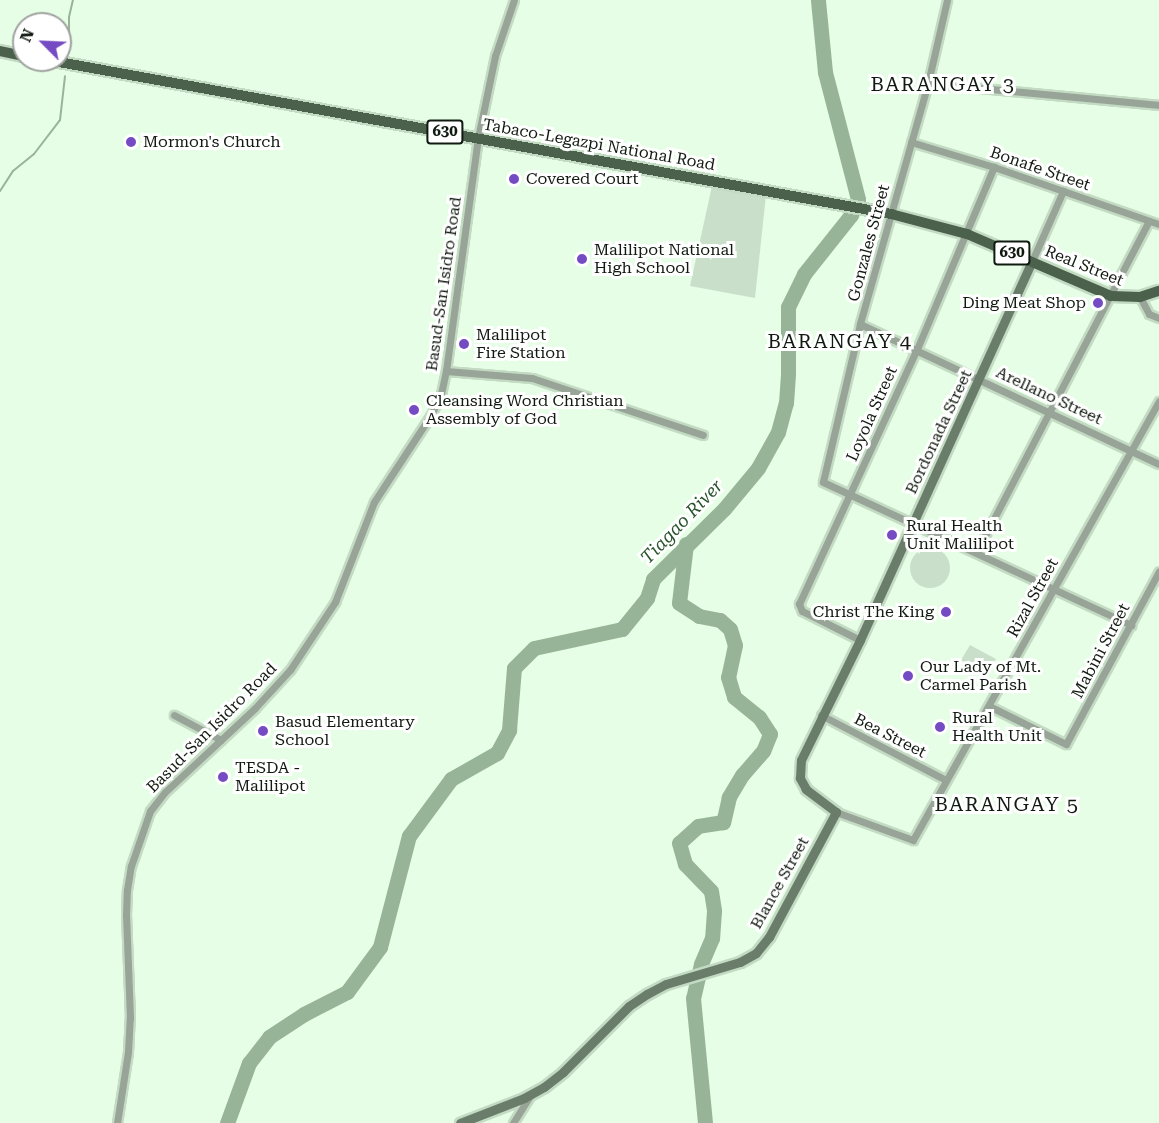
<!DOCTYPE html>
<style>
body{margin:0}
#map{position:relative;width:1159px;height:1123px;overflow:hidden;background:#e5fee5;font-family:"Roboto Serif",serif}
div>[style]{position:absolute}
.green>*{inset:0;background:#cadfca}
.round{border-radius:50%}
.stream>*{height:2px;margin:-1px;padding:0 1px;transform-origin:1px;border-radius:1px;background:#97b498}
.river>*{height:15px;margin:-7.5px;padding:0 7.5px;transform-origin:7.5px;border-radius:7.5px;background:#97b498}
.roads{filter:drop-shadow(2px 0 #c3dac3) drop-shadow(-2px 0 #c3dac3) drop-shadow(0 2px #c3dac3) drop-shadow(0 -2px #c3dac3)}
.street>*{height:7px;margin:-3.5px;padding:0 3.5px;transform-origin:3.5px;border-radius:3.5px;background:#97a497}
.secondary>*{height:9px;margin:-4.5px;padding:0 4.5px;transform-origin:4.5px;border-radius:4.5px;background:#6a7d6b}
.primary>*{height:10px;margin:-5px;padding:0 5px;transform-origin:5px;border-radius:5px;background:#4b614b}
.dots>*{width:16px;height:16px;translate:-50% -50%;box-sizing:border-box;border:3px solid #fff;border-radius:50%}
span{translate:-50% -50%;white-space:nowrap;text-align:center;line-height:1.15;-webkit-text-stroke:6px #fff;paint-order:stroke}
.shield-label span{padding:2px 4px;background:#fff;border:2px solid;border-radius:4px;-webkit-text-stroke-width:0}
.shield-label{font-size:15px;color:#111a11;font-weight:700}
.poi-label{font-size:16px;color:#111a11}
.left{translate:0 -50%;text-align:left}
.right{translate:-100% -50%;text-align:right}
.street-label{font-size:16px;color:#111a11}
.water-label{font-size:18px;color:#28532b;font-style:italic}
.quarter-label{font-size:20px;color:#111a11;letter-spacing:1.5px}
.north{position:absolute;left:12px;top:12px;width:60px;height:60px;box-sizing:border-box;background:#fff;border:2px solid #a0a3a0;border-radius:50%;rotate:294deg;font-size:16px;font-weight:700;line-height:24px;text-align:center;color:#111a11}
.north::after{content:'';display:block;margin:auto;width:21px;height:27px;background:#754bc4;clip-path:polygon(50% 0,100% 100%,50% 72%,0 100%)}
</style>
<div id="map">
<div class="green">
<i style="clip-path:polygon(712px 186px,766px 195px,755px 298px,690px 286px)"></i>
<i class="round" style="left:910px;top:548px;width:40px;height:40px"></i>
<i style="clip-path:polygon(970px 645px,996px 659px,987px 675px,961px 660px)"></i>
</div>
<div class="stream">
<i style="left:69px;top:52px;width:35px;rotate:-90deg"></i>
<i style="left:69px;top:17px;width:17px;rotate:-77deg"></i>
<i style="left:0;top:191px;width:24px;rotate:-57deg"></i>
<i style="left:13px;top:171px;width:27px;rotate:-39deg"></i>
<i style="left:34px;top:154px;width:43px;rotate:-52.6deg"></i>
<i style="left:60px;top:120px;width:44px;rotate:-83.5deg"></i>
</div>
<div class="river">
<i style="left:686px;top:544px;width:59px;rotate:96.8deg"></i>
<i style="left:679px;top:603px;width:24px;rotate:33deg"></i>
<i style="left:699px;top:616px;width:21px;rotate:11deg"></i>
<i style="left:720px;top:620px;width:13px;rotate:42deg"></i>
<i style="left:730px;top:629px;width:17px;rotate:73deg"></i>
<i style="left:735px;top:645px;width:33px;rotate:102deg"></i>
<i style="left:728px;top:677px;width:21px;rotate:73deg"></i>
<i style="left:734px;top:697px;width:32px;rotate:39deg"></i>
<i style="left:759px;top:717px;width:20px;rotate:57deg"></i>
<i style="left:770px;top:734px;width:18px;rotate:112deg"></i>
<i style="left:763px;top:751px;width:32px;rotate:131deg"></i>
<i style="left:742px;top:775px;width:26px;rotate:121deg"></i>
<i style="left:729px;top:797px;width:26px;rotate:103deg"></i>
<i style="left:723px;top:822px;width:25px;rotate:171deg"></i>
<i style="left:698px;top:826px;width:25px;rotate:138deg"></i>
<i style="left:679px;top:843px;width:22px;rotate:74deg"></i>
<i style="left:685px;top:864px;width:37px;rotate:46deg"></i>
<i style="left:711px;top:891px;width:20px;rotate:81deg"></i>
<i style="left:714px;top:911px;width:27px;rotate:94deg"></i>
<i style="left:712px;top:938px;width:28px;rotate:113deg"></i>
<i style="left:701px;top:964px;width:35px;rotate:103deg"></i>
<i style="left:693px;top:998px;width:126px;rotate:84.5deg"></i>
<i style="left:227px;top:1123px;width:64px;rotate:-69.9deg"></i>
<i style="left:249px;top:1063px;width:33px;rotate:-52deg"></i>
<i style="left:269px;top:1037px;width:42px;rotate:-33.3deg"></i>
<i style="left:304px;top:1014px;width:48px;rotate:-27.1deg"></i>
<i style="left:347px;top:992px;width:56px;rotate:-53.7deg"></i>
<i style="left:380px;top:947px;width:115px;rotate:-75.4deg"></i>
<i style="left:409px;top:836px;width:71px;rotate:-53.6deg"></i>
<i style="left:451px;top:779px;width:53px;rotate:-29.5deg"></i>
<i style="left:497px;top:753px;width:26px;rotate:-62deg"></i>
<i style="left:509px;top:730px;width:62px;rotate:-85.4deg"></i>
<i style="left:514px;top:668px;width:28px;rotate:-45deg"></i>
<i style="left:534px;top:648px;width:90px;rotate:-12.2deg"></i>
<i style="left:622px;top:629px;width:40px;rotate:-51deg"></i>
<i style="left:647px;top:598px;width:20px;rotate:-72deg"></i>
<i style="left:653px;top:579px;width:100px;rotate:-44.6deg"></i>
<i style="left:724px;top:509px;width:53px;rotate:-50.3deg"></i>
<i style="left:758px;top:468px;width:41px;rotate:-60.9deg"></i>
<i style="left:778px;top:432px;width:30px;rotate:-75deg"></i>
<i style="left:786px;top:403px;width:29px;rotate:-86deg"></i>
<i style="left:788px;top:374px;width:67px;rotate:-90deg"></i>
<i style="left:788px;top:307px;width:37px;rotate:-64deg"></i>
<i style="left:804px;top:274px;width:75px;rotate:-51.5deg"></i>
<i style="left:851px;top:215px;width:17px;rotate:-66deg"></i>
<i style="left:858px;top:199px;width:131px;rotate:-104.6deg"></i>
<i style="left:825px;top:72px;width:72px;rotate:-95.6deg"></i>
</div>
<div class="roads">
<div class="street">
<i style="left:947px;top:0;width:85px;rotate:102.9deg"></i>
<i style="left:928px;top:83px;width:250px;rotate:105.8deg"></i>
<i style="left:860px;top:324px;width:162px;rotate:103.2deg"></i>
<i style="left:823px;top:482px;width:340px;rotate:24.9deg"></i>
<i style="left:928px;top:83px;width:232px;rotate:5.4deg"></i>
<i style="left:911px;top:142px;width:87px;rotate:16.8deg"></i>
<i style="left:994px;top:167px;width:175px;rotate:19.1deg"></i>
<i style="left:1032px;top:261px;width:77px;rotate:-66.1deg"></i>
<i style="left:1140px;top:297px;width:19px;rotate:62deg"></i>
<i style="left:1149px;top:314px;width:11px;rotate:22deg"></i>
<i style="left:860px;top:324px;width:330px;rotate:25.1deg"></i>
<i style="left:446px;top:371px;width:86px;rotate:4.7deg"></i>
<i style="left:532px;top:378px;width:180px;rotate:18.4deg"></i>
<i style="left:977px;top:551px;width:372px;rotate:-62.5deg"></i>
<i style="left:860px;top:640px;width:65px;rotate:-153.4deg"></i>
<i style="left:802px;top:611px;width:8px;rotate:-113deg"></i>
<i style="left:799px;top:604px;width:281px;rotate:-65.2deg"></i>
<i style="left:917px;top:349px;width:198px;rotate:-67.1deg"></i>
<i style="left:989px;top:706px;width:86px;rotate:26.3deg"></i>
<i style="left:1066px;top:744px;width:196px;rotate:-61.7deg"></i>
<i style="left:174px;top:715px;width:53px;rotate:28deg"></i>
<i style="left:821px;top:715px;width:141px;rotate:27.5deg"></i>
<i style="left:836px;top:812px;width:82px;rotate:20deg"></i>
<i style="left:913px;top:840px;width:503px;rotate:-60.74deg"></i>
<i style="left:117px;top:1123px;width:72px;rotate:-81.2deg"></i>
<i style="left:128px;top:1052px;width:34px;rotate:-87deg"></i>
<i style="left:130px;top:1018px;width:103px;rotate:-92.2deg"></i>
<i style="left:126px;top:915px;width:25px;rotate:-88deg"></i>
<i style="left:127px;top:890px;width:24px;rotate:-81deg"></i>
<i style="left:131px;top:866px;width:58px;rotate:-70.9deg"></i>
<i style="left:150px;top:811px;width:24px;rotate:-52deg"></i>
<i style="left:165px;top:792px;width:123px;rotate:-43deg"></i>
<i style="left:255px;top:708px;width:52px;rotate:-47.4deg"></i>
<i style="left:290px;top:670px;width:82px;rotate:-56.5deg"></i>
<i style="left:335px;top:602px;width:107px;rotate:-68.7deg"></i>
<i style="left:374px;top:502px;width:104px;rotate:-56.8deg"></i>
<i style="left:431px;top:415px;width:23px;rotate:-65deg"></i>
<i style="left:441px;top:394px;width:24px;rotate:-78deg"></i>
<i style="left:446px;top:371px;width:235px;rotate:-82.2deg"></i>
<i style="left:478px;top:138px;width:84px;rotate:-78.3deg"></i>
<i style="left:495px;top:56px;width:59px;rotate:-71.3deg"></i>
<i style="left:513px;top:1123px;width:32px;rotate:-58deg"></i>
</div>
<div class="secondary">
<i style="left:460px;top:1123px;width:69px;rotate:-21.3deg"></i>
<i style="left:524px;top:1098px;width:23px;rotate:-29deg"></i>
<i style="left:544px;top:1087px;width:24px;rotate:-38deg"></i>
<i style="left:563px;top:1072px;width:93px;rotate:-45deg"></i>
<i style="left:629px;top:1006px;width:22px;rotate:-34deg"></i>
<i style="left:647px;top:994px;width:21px;rotate:-28deg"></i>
<i style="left:666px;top:984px;width:77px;rotate:-16.6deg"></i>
<i style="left:740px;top:962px;width:18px;rotate:-29deg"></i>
<i style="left:756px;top:953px;width:21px;rotate:-51deg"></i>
<i style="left:769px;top:937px;width:142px;rotate:-61.8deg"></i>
<i style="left:836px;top:812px;width:38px;rotate:-143deg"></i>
<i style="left:806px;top:789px;width:13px;rotate:-119deg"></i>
<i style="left:800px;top:778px;width:18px;rotate:-87deg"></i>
<i style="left:801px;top:760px;width:134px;rotate:-63.8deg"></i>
<i style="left:860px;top:640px;width:416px;rotate:-65.6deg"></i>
</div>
<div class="primary">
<i style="left:0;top:51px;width:25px;rotate:12deg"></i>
<i style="left:48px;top:60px;width:857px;rotate:10.35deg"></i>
<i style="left:891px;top:214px;width:79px;rotate:14.7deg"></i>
<i style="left:967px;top:234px;width:157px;rotate:23.3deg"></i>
<i style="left:1111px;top:296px;width:29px;rotate:2deg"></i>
<i style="left:1140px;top:297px;width:20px;rotate:-18deg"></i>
</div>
</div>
<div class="dots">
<i style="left:131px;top:142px;background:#754bc4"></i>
<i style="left:514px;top:179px;background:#754bc4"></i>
<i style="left:582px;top:259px;background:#754bc4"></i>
<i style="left:1098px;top:303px;background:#754bc4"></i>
<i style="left:464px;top:344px;background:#754bc4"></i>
<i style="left:414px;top:410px;background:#754bc4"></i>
<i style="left:892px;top:535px;background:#754bc4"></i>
<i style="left:946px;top:612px;background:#754bc4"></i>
<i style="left:908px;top:676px;background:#754bc4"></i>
<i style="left:940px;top:727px;background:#754bc4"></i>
<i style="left:263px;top:731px;background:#754bc4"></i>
<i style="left:223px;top:777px;background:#754bc4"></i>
</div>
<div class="shield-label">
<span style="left:445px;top:132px">630</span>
<span style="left:1012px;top:253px">630</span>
</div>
<div class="poi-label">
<span class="left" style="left:143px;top:142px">Mormon's Church</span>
<span class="left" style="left:526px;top:179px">Covered Court</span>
<span class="left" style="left:594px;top:259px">Malilipot National<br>High School</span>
<span class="right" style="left:1086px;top:303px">Ding Meat Shop</span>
<span class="left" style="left:476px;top:344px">Malilipot<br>Fire Station</span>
<span class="left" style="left:426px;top:410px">Cleansing Word Christian<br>Assembly of God</span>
<span class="left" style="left:906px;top:535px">Rural Health<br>Unit Malilipot</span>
<span class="right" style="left:934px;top:612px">Christ The King</span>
<span class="left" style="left:920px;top:676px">Our Lady of Mt.<br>Carmel Parish</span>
<span class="left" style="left:952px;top:727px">Rural<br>Health Unit</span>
<span class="left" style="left:275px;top:731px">Basud Elementary<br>School</span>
<span class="left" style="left:235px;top:777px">TESDA -<br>Malilipot</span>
</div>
<div class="street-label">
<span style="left:599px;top:145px;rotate:10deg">Tabaco-Legazpi National Road</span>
<span style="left:1040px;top:169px;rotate:19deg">Bonafe Street</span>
<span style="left:869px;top:243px;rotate:-75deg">Gonzales Street</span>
<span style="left:1084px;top:266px;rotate:22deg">Real Street</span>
<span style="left:444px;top:284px;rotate:-82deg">Basud-San Isidro Road</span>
<span style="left:1049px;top:396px;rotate:25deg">Arellano Street</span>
<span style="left:872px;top:414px;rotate:-66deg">Loyola Street</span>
<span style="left:939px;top:432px;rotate:-65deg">Bordonada Street</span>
<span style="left:1033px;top:598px;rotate:-61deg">Rizal Street</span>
<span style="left:1101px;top:651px;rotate:-62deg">Mabini Street</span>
<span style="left:212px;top:728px;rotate:-45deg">Basud-San Isidro Road</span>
<span style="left:890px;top:736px;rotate:27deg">Bea Street</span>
<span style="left:780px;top:883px;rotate:-61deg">Blance Street</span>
</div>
<div class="water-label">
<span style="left:682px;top:522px;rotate:-46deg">Tiagao River</span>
</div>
<div class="quarter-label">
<span style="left:943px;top:84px">BARANGAY 3</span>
<span style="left:840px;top:341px">BARANGAY 4</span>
<span style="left:1007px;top:804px">BARANGAY 5</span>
</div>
<div class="north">N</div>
</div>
